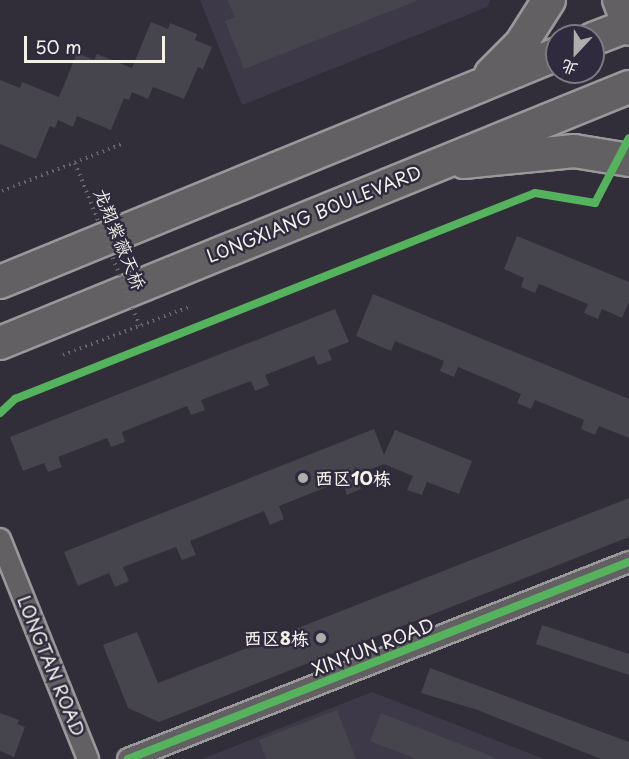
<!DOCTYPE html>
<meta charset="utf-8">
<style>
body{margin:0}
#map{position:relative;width:629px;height:759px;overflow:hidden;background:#312e39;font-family:"Playpen Sans","LXGW WenKai TC",sans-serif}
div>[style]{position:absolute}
.built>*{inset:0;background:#3e3948}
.building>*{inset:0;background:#46444c}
.path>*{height:4px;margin-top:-2px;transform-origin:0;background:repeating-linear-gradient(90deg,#68666b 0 1.5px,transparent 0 6px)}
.roads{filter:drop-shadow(2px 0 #9a989b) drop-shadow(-2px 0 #9a989b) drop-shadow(0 2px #9a989b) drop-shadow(0 -2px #9a989b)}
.minor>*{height:20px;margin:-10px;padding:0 10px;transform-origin:10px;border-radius:10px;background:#626063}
.secondary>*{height:28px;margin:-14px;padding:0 14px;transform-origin:14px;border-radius:14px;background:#626063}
.primary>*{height:32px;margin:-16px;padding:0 16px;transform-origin:16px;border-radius:16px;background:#626063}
.path-bridge>*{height:4px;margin-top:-2px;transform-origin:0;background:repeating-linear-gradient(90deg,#68666b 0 1.5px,transparent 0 6px)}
.cycleway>*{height:8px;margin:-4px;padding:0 4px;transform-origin:4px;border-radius:4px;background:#56b35d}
.dots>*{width:16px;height:16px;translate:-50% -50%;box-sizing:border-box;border:3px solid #2f2a3d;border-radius:50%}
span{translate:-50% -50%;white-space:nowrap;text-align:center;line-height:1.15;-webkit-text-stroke:5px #2f2a3d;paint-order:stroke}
.street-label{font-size:18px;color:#f4f1e8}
.poi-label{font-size:18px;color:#f4f1e8;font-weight:700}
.left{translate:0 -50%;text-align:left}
.right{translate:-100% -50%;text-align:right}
.north{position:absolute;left:545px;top:24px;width:60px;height:60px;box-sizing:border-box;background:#2f2a3d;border:2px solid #7e7a81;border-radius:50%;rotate:202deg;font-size:16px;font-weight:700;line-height:24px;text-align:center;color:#f4f1e8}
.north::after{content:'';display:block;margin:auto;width:21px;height:27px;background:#b0adab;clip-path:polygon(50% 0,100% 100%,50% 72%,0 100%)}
.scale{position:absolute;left:24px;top:36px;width:141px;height:27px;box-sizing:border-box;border:3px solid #f4f1e8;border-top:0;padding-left:8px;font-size:18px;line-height:21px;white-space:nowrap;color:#f4f1e8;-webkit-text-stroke:4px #2f2a3d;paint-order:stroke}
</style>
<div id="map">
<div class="built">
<i style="clip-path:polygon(200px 0,490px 0,487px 7px,242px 105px)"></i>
<i style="clip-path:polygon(372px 692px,544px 759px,202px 759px)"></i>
</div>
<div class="building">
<i style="clip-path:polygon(227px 0,416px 0,416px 1px,244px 69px,225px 21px,235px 17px)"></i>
<i style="clip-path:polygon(151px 22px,168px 29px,170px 23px,197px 34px,195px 40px,212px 47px,203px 69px,198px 67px,184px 99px,153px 87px,148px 99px,132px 92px,129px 100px,124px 98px,111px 130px,77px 116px,73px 127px,58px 120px,55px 128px,50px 126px,36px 159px,0 144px,0 80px,20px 88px,22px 82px,59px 97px,77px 53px,94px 60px,97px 54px,132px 68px)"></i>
<i style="clip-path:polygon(517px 236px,629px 282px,629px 302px,622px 318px,602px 309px,598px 319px,584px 313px,588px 304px,539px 284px,535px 293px,521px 287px,524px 278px,504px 269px)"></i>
<i style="clip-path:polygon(373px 294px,629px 399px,629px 438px,599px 426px,595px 435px,581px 429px,584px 420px,535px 400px,531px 409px,517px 403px,521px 394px,501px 385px,458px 367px,454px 377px,440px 371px,444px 361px,395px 341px,391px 351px,356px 336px)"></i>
<i style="clip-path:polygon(335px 309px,349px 342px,328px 350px,332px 360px,318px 365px,314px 356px,265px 375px,269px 385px,255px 391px,251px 381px,201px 400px,205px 410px,191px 415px,187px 406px,122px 432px,125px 442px,111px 447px,107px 438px,58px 457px,62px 467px,48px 472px,44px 463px,23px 471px,10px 437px)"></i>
<i style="clip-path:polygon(374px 429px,384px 455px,395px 430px,472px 461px,459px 494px,427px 482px,422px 495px,407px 490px,413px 476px,384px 464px,356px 475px,361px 489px,347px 495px,342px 481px,279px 506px,284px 519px,270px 525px,264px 511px,190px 541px,196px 555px,182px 560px,176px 547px,123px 567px,129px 581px,115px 587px,109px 573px,78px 586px,64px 552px)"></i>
<i style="clip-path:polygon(629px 498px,629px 537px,159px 722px,128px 708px,103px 645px,137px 632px,158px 683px)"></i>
<i style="clip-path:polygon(542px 625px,629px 654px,629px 675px,536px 644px)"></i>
<i style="clip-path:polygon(430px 668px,629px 742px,629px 759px,601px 759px,475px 709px,421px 693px)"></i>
<i style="clip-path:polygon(337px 710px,356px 759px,266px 759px,259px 740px)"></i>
<i style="clip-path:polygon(0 713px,19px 720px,17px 724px,25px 727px,14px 757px,0 751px)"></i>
<i style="clip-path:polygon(381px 713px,496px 758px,495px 759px,416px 759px,370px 741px)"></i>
</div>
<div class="path">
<i style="left:2px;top:191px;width:129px;rotate:-21.4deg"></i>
<i style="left:63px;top:355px;width:135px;rotate:-20.9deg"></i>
</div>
<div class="roads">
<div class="minor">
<i style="left:0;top:539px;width:237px;rotate:68.2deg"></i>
<i style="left:128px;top:759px;width:538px;rotate:-21.47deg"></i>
</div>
<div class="secondary">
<i style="left:617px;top:0;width:33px;rotate:69deg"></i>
</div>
<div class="primary">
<i style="left:593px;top:39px;width:39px;rotate:-21deg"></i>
<i style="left:491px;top:74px;width:42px;rotate:-45deg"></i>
<i style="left:521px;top:44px;width:52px;rotate:-57.5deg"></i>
<i style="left:464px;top:162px;width:111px;rotate:-5.7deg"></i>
<i style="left:574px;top:151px;width:56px;rotate:9.3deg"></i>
<i style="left:0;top:282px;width:602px;rotate:-22.26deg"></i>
<i style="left:0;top:343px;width:679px;rotate:-22.15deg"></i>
</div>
</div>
<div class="path-bridge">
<i style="left:75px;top:163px;width:175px;rotate:68.3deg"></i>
</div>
<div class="cycleway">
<i style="left:0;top:413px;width:21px;rotate:-43deg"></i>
<i style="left:15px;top:399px;width:559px;rotate:-21.61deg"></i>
<i style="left:535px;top:193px;width:61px;rotate:9.5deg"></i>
<i style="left:595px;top:203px;width:73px;rotate:-62.4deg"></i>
<i style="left:128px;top:759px;width:538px;rotate:-21.47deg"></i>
</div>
<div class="dots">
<i style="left:303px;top:478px;background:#b0adab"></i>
<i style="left:321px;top:638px;background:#b0adab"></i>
</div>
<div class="street-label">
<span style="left:314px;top:214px;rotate:-22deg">LONGXIANG BOULEVARD</span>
<span style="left:120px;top:239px;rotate:68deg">龙翔紫薇天桥</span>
<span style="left:373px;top:647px;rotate:-21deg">XINYUN ROAD</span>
<span style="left:51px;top:666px;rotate:68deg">LONGTAN ROAD</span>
</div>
<div class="poi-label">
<span class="left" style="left:315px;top:478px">西区10栋</span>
<span class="right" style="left:309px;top:638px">西区8栋</span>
</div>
<div class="north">北</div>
<div class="scale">50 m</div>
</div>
